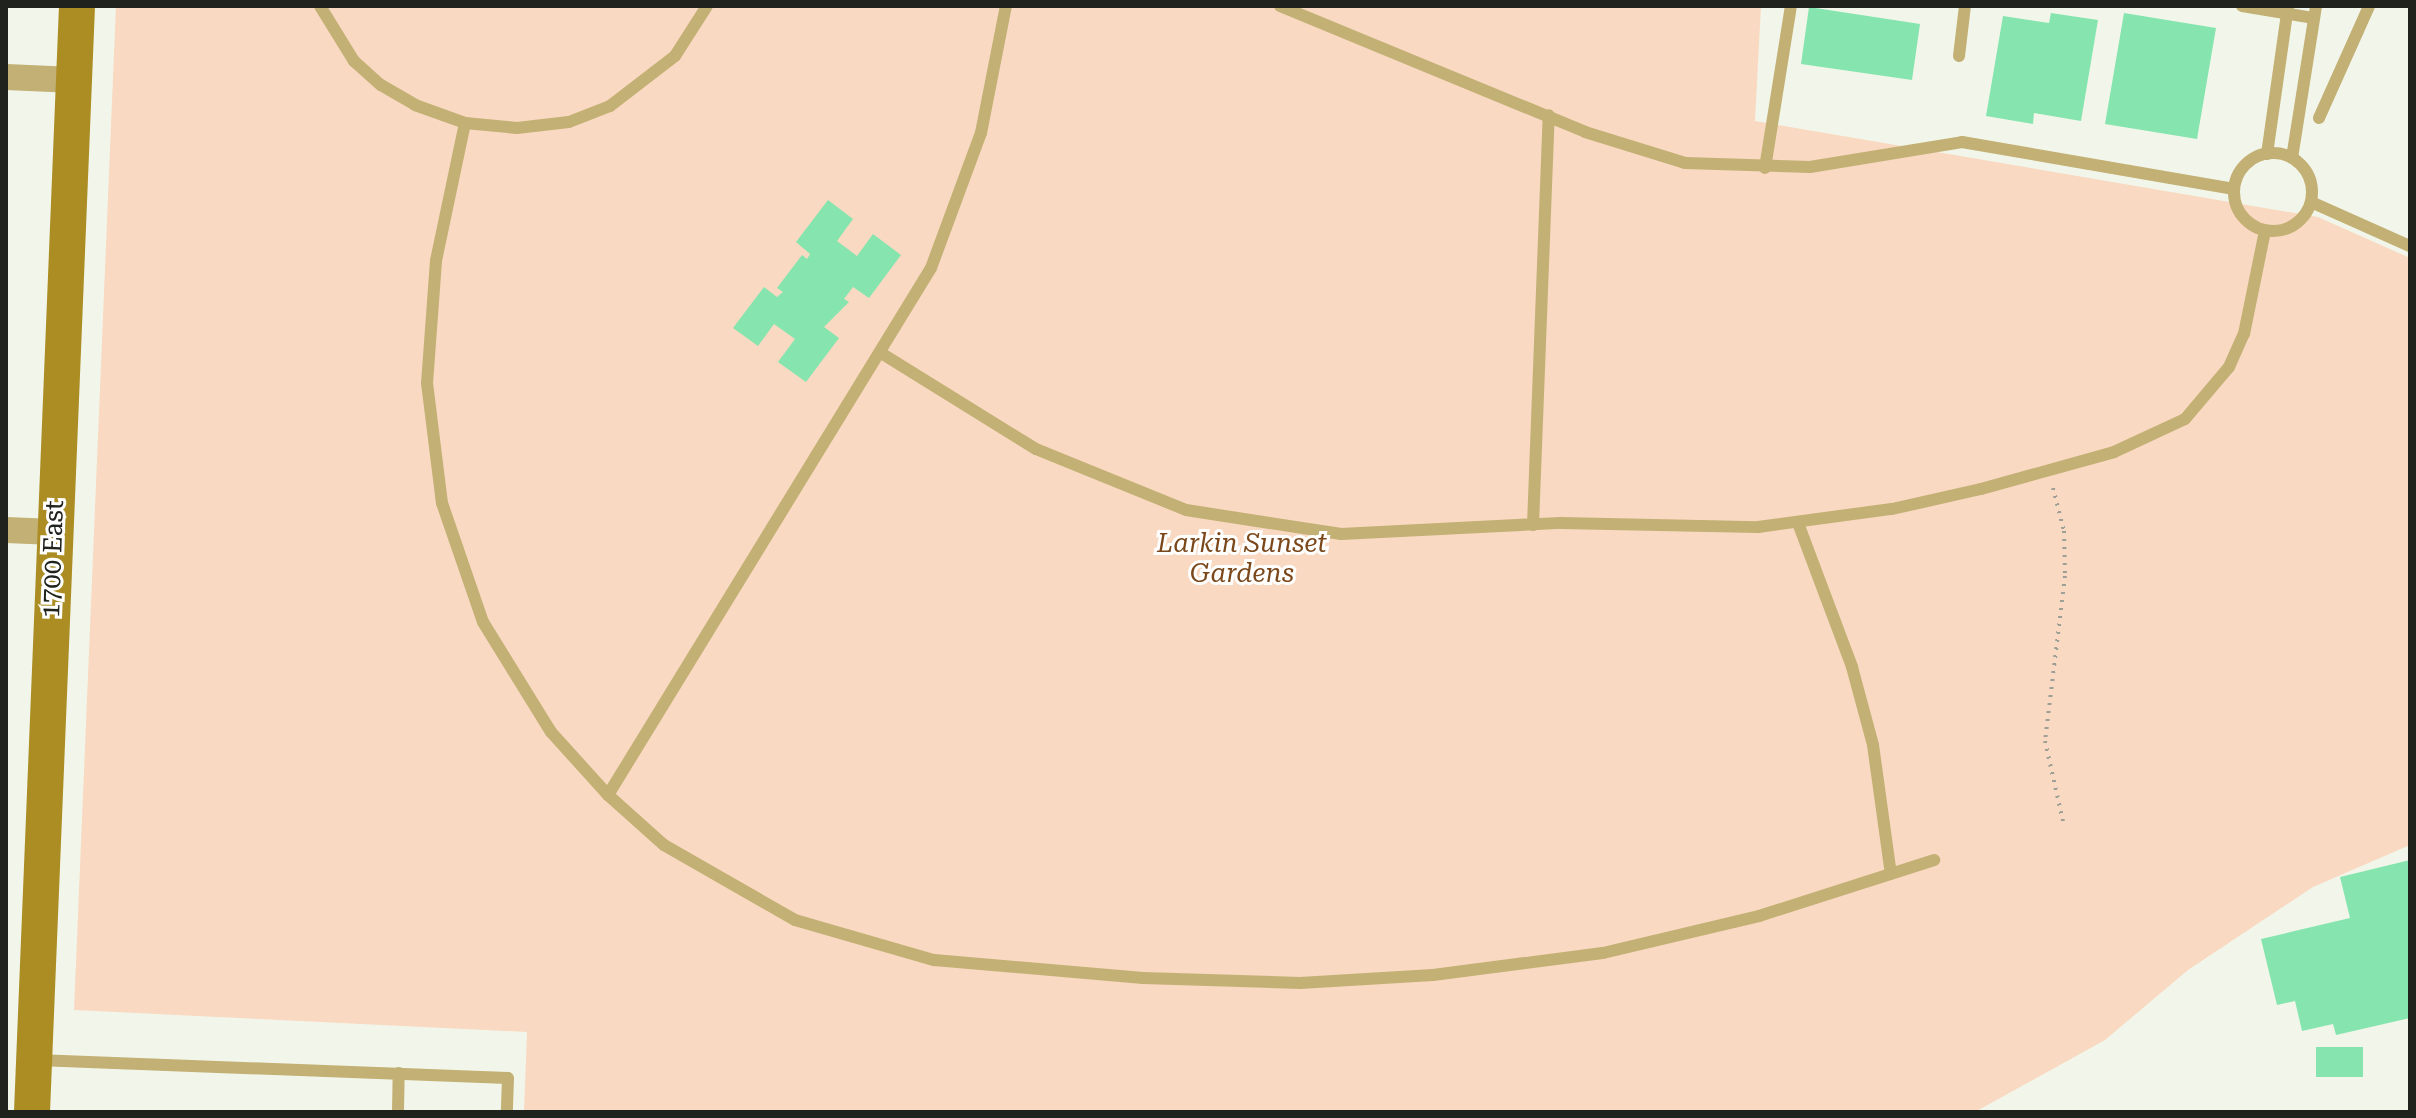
<!DOCTYPE html>
<style>
body{margin:0}
#map{position:relative;width:2416px;height:1118px;overflow:hidden;background:#f2f6ea;font-family:"Roboto Serif",serif}
div>[style]{position:absolute}
.green>*{inset:0;background:#f9d9c1}
.building>*{inset:0;background:#86e5ae}
.path>*{height:4px;margin-top:-2px;transform-origin:0;background:repeating-linear-gradient(90deg,#9c9f96 0 2px,transparent 0 8px)}
.service>*{height:12px;margin:-6px;padding:0 6px;transform-origin:6px;border-radius:6px;background:#c3b074}
.service>.ring{margin:-6px;padding:0;box-sizing:content-box;background:none;border:12px solid #c3b074;border-radius:50%}
.minor>*{height:26px;margin:-13px;padding:0 13px;transform-origin:13px;border-radius:13px;background:#c3b074}
.secondary>*{height:36px;margin:-18px;padding:0 18px;transform-origin:18px;border-radius:18px;background:#ab8d23}
span{translate:-50% -50%;white-space:nowrap;text-align:center;line-height:1.15;-webkit-text-stroke:6px #fff;paint-order:stroke}
.park-label{font-size:26px;color:#7b481b;font-style:italic}
.street-label{font-size:26px;color:#20221d}
.frame{position:absolute;inset:0;border:8px solid #20221d;pointer-events:none}
</style>
<div id="map">
<div class="green">
<i style="clip-path:polygon(116px 6px,1761px 6px,1755px 121px,2318px 217px,2410px 258px,2410px 845px,2313px 887px,2188px 970px,2105px 1040px,1975px 1112px,524px 1112px,527px 1032px,74px 1010px)"></i>
</div>
<div class="building">
<i style="clip-path:polygon(1809px 7px,1920px 24px,1912px 80px,1801px 64px)"></i>
<i style="clip-path:polygon(2051px 13px,2098px 20px,2081px 121px,2034px 113px,2033px 124px,1986px 116px,2003px 16px,2049px 23px)"></i>
<i style="clip-path:polygon(2124px 13px,2216px 28px,2197px 139px,2105px 124px)"></i>
<i style="clip-path:polygon(828px 200px,853px 219px,837px 241px,857px 256px,873px 234px,901px 255px,869px 298px,853px 287px,844px 299px,849px 302px,824px 327px,839px 338px,806px 382px,778px 362px,795px 339px,774px 324px,758px 346px,733px 328px,764px 287px,777px 297px,783px 292px,777px 288px,802px 255px,807px 259px,810px 254px,796px 242px)"></i>
<i style="clip-path:polygon(2410px 860px,2410px 1018px,2336px 1035px,2333px 1024px,2302px 1031px,2295px 1001px,2277px 1005px,2261px 939px,2350px 918px,2340px 877px)"></i>
<i style="clip-path:polygon(2316px 1047px,2363px 1047px,2363px 1077px,2316px 1077px)"></i>
</div>
<div class="path">
<i style="left:2053px;top:488px;width:44px;rotate:75.7deg"></i>
<i style="left:2064px;top:531px;width:45px;rotate:88.7deg"></i>
<i style="left:2065px;top:576px;width:166px;rotate:96.9deg"></i>
<i style="left:2045px;top:741px;width:87px;rotate:77.4deg"></i>
</div>
<div class="service">
<i style="left:320px;top:6px;width:65px;rotate:58.3deg"></i>
<i style="left:354px;top:61px;width:36px;rotate:42deg"></i>
<i style="left:381px;top:85px;width:39px;rotate:30deg"></i>
<i style="left:415px;top:105px;width:53px;rotate:19.8deg"></i>
<i style="left:465px;top:123px;width:52px;rotate:5.5deg"></i>
<i style="left:517px;top:128px;width:52px;rotate:-6.6deg"></i>
<i style="left:569px;top:122px;width:44px;rotate:-21.3deg"></i>
<i style="left:610px;top:106px;width:82px;rotate:-37.6deg"></i>
<i style="left:675px;top:56px;width:59px;rotate:-57.4deg"></i>
<i style="left:1280px;top:6px;width:330px;rotate:22.4deg"></i>
<i style="left:1585px;top:132px;width:105px;rotate:17.2deg"></i>
<i style="left:1685px;top:163px;width:125px;rotate:1.8deg"></i>
<i style="left:1810px;top:167px;width:154px;rotate:-9.3deg"></i>
<i style="left:1962px;top:142px;width:276px;rotate:9.8deg"></i>
<i style="left:2242px;top:6px;width:73px;rotate:9.5deg"></i>
<i style="left:1959px;top:56px;width:50px;rotate:-83.2deg"></i>
<i style="left:2319px;top:118px;width:123px;rotate:-65.9deg"></i>
<i style="left:465px;top:123px;width:141px;rotate:101.9deg"></i>
<i style="left:436px;top:261px;width:122px;rotate:94.2deg"></i>
<i style="left:427px;top:383px;width:121px;rotate:82.9deg"></i>
<i style="left:442px;top:503px;width:126px;rotate:71deg"></i>
<i style="left:483px;top:622px;width:129px;rotate:58.3deg"></i>
<i style="left:551px;top:732px;width:85px;rotate:47.9deg"></i>
<i style="left:608px;top:795px;width:75px;rotate:41.8deg"></i>
<i style="left:664px;top:845px;width:151px;rotate:29.8deg"></i>
<i style="left:795px;top:920px;width:145px;rotate:16.1deg"></i>
<i style="left:934px;top:960px;width:210px;rotate:4.9deg"></i>
<i style="left:1143px;top:978px;width:157px;rotate:1.8deg"></i>
<i style="left:1300px;top:983px;width:133px;rotate:-3.4deg"></i>
<i style="left:1433px;top:975px;width:171px;rotate:-7.4deg"></i>
<i style="left:1603px;top:953px;width:160px;rotate:-13.3deg"></i>
<i style="left:1759px;top:916px;width:184px;rotate:-17.7deg"></i>
<i class="ring" style="left:2234px;top:153px;width:66px;height:66px"></i>
<i style="left:2267px;top:154px;width:149px;rotate:-81.9deg"></i>
<i style="left:2292px;top:158px;width:154px;rotate:-81deg"></i>
<i style="left:1765px;top:168px;width:164px;rotate:-80.9deg"></i>
<i style="left:2311px;top:202px;width:108px;rotate:24deg"></i>
<i style="left:881px;top:353px;width:182px;rotate:31.8deg"></i>
<i style="left:1036px;top:449px;width:162px;rotate:22.1deg"></i>
<i style="left:1186px;top:510px;width:157px;rotate:8.8deg"></i>
<i style="left:1341px;top:534px;width:220px;rotate:-2.9deg"></i>
<i style="left:1561px;top:523px;width:197px;rotate:1.2deg"></i>
<i style="left:1758px;top:527px;width:135px;rotate:-7.7deg"></i>
<i style="left:1892px;top:509px;width:91px;rotate:-12.7deg"></i>
<i style="left:1981px;top:489px;width:138px;rotate:-15.5deg"></i>
<i style="left:2114px;top:452px;width:78px;rotate:-24.9deg"></i>
<i style="left:2185px;top:419px;width:68px;rotate:-49.8deg"></i>
<i style="left:2229px;top:367px;width:36px;rotate:-66deg"></i>
<i style="left:2244px;top:334px;width:105px;rotate:-78.5deg"></i>
<i style="left:1798px;top:523px;width:154px;rotate:69.4deg"></i>
<i style="left:1852px;top:667px;width:81px;rotate:74.9deg"></i>
<i style="left:1873px;top:745px;width:130px;rotate:82.1deg"></i>
<i style="left:1533px;top:525px;width:410px;rotate:-87.8deg"></i>
<i style="left:608px;top:795px;width:618px;rotate:-58.5deg"></i>
<i style="left:931px;top:268px;width:144px;rotate:-69.7deg"></i>
<i style="left:981px;top:133px;width:129px;rotate:-78.9deg"></i>
<i style="left:37px;top:1060px;width:471px;rotate:2.2deg"></i>
<i style="left:508px;top:1078px;width:34px;rotate:92deg"></i>
<i style="left:398px;top:1112px;width:39px;rotate:-89deg"></i>
</div>
<div class="minor">
<i style="left:6px;top:77px;width:68px;rotate:2.5deg"></i>
<i style="left:6px;top:530px;width:48px;rotate:2.4deg"></i>
</div>
<div class="secondary">
<i style="left:32px;top:1112px;width:1107px;rotate:-87.67deg"></i>
</div>
<div class="park-label">
<span style="left:1242px;top:559px">Larkin Sunset<br>Gardens</span>
</div>
<div class="street-label">
<span style="left:53px;top:559px;rotate:-88deg">1700 East</span>
</div>
<div class="frame"></div>
</div>
